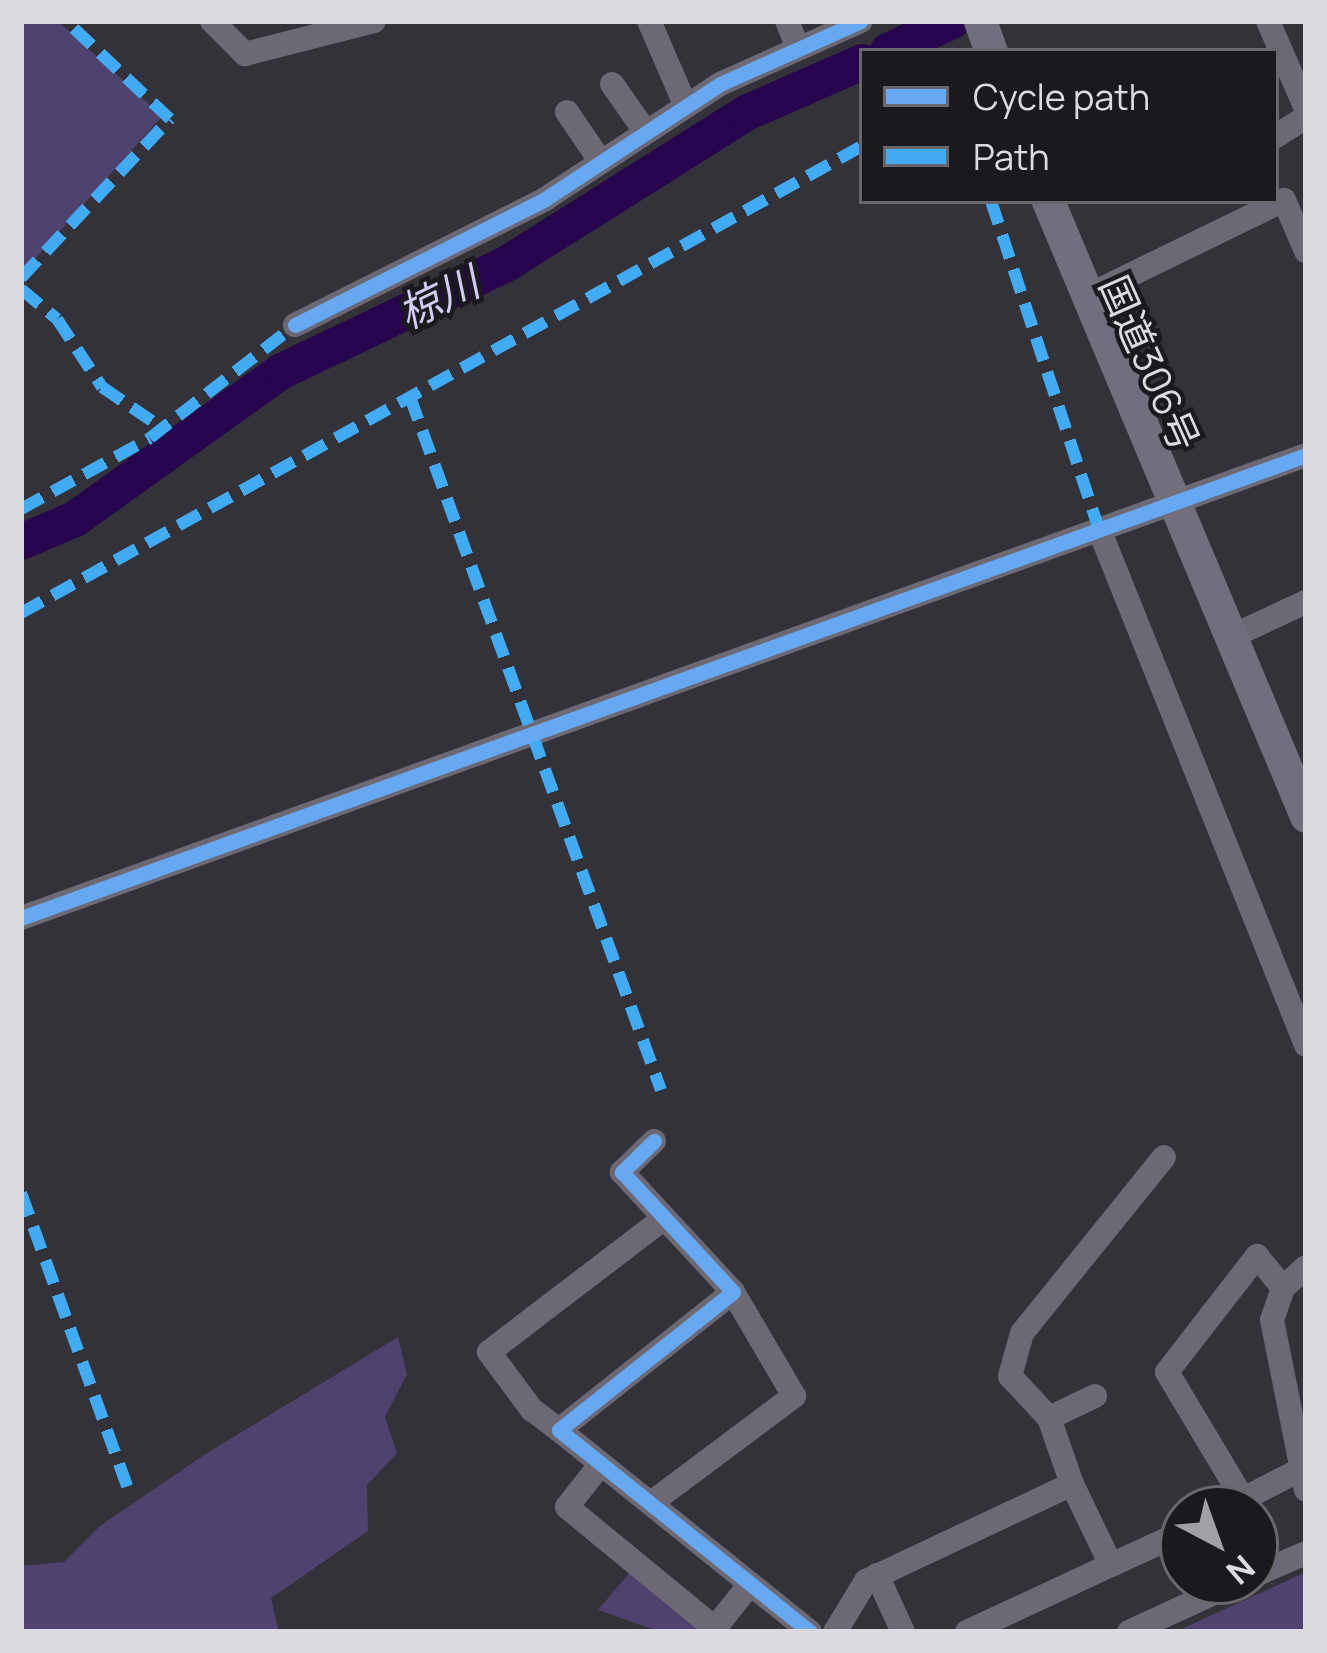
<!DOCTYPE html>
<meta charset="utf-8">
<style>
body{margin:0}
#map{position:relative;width:1327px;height:1653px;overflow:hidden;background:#333238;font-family:Manrope,"Noto Sans JP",sans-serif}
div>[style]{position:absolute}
.green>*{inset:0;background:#4f426f}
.river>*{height:36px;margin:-18px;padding:0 18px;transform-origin:18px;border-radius:18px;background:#26044e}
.minor>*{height:24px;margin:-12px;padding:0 12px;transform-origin:12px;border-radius:12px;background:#6c6974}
.highway>*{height:33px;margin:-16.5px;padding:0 16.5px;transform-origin:16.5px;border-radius:16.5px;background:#736e7c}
.quiet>*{height:12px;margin-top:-6px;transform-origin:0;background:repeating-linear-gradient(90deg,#42abf6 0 24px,transparent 0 36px)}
.cycleway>*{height:15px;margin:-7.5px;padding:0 7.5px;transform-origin:7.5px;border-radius:7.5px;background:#66a8f1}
span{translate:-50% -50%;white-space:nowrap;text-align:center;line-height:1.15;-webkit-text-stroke:9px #1a191d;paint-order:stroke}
.street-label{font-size:39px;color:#dcdbe1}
.water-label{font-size:42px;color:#d4caf7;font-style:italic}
.frame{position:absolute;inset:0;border:24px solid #dcdbe1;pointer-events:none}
.legend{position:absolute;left:859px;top:48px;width:420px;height:156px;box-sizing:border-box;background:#1a191d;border:3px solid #68676b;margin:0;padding:15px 21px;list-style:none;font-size:36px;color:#dcdbe1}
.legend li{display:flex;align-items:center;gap:24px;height:60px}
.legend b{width:60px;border:3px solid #68676b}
.north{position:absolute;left:1159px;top:1485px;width:120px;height:120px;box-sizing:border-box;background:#1a191d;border:3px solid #68676b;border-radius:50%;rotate:139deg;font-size:33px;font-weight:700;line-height:48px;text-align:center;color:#dcdbe1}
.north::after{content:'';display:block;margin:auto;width:42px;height:54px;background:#a1a0a6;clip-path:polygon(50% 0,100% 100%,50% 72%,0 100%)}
</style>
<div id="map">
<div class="green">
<i style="clip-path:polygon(21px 21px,58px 21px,162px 116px,21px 275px)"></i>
<i style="clip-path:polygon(398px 1337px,407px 1374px,385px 1417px,397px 1453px,367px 1485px,368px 1531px,271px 1598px,279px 1632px,21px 1632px,21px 1566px,64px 1562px,100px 1526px,204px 1455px)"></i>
<i style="clip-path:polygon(630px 1572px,706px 1632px,661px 1632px,598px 1610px)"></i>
<i style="clip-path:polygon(1306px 1572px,1306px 1632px,1175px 1632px)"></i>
</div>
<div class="river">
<i style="left:888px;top:51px;width:71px;rotate:-25.1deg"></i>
<i style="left:21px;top:542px;width:59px;rotate:-23.1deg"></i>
<i style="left:75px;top:519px;width:254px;rotate:-35.6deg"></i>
<i style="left:282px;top:371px;width:250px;rotate:-25.5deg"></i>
<i style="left:508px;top:263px;width:281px;rotate:-32.2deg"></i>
<i style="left:746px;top:113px;width:127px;rotate:-23.7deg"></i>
</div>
<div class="minor">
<i style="left:212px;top:21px;width:47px;rotate:45deg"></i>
<i style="left:245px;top:54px;width:133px;rotate:-14.3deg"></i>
<i style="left:649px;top:21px;width:90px;rotate:66.6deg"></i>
<i style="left:787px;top:21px;width:27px;rotate:68deg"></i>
<i style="left:1268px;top:21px;width:96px;rotate:66.6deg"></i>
<i style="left:612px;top:84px;width:57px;rotate:54.9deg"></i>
<i style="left:567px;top:112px;width:60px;rotate:55.8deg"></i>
<i style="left:1276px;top:136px;width:36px;rotate:-32deg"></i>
<i style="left:1085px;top:297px;width:221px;rotate:-26deg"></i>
<i style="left:1284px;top:200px;width:56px;rotate:66.7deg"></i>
<i style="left:295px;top:325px;width:280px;rotate:-26.7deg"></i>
<i style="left:545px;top:199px;width:209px;rotate:-33.3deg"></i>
<i style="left:720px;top:84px;width:154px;rotate:-24.1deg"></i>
<i style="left:1099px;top:529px;width:556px;rotate:68.14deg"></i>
<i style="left:1228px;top:638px;width:86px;rotate:-24.8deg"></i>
<i style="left:21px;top:918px;width:1366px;rotate:-19.81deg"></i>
<i style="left:654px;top:1141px;width:45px;rotate:135.9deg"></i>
<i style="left:622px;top:1172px;width:163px;rotate:47.2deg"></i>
<i style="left:733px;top:1292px;width:222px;rotate:141.6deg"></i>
<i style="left:559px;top:1430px;width:322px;rotate:38.8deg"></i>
<i style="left:1306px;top:1267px;width:31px;rotate:138deg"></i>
<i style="left:1283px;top:1288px;width:34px;rotate:109deg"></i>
<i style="left:1272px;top:1320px;width:173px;rotate:78.7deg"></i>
<i style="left:1049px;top:1418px;width:51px;rotate:-25.6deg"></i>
<i style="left:559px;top:1430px;width:34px;rotate:-143deg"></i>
<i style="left:532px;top:1410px;width:72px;rotate:-126.6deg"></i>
<i style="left:489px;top:1352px;width:219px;rotate:-37.4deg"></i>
<i style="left:600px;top:1465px;width:53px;rotate:128.2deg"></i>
<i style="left:567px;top:1507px;width:181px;rotate:39.4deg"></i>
<i style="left:707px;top:1622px;width:10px;rotate:37deg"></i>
<i style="left:715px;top:1628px;width:56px;rotate:-51.5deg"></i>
<i style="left:1072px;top:1484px;width:70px;rotate:-109.2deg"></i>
<i style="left:1049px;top:1418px;width:57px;rotate:-132.9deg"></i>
<i style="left:1010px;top:1376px;width:45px;rotate:-74.4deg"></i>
<i style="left:1022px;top:1333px;width:226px;rotate:-51.1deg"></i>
<i style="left:1243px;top:1499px;width:148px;rotate:-120.9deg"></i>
<i style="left:1167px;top:1372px;width:147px;rotate:-52.2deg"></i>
<i style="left:1257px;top:1256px;width:41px;rotate:50.9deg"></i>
<i style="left:651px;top:1503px;width:179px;rotate:-36.8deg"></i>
<i style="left:794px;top:1396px;width:121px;rotate:-120.4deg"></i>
<i style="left:1224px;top:1509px;width:85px;rotate:-27.2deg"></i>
<i style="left:877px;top:1575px;width:63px;rotate:65.5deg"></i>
<i style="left:1255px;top:1575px;width:56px;rotate:-23.3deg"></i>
<i style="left:835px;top:1632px;width:60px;rotate:-58.7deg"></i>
<i style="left:866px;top:1581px;width:228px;rotate:-25.2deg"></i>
<i style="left:1072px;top:1484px;width:90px;rotate:64.3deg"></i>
<i style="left:1111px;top:1565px;width:79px;rotate:-24.6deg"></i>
<i style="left:967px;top:1632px;width:159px;rotate:-25deg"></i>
<i style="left:1129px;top:1632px;width:122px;rotate:-24.7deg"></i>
</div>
<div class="highway">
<i style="left:980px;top:21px;width:32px;rotate:70deg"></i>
<i style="left:1048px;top:201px;width:667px;rotate:67.24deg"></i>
</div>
<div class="quiet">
<i style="left:991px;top:201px;width:345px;rotate:71.8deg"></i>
<i style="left:21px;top:278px;width:218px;rotate:-46.9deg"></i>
<i style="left:170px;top:119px;width:143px;rotate:-136.7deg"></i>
<i style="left:21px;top:289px;width:47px;rotate:39.8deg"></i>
<i style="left:57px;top:319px;width:82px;rotate:56.5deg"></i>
<i style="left:102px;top:387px;width:73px;rotate:34.3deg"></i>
<i style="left:410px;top:397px;width:737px;rotate:70.09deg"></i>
<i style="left:21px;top:509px;width:147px;rotate:-28.8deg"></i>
<i style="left:150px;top:438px;width:184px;rotate:-37.9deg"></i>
<i style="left:21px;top:613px;width:962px;rotate:-29.04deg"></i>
<i style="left:21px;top:1193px;width:318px;rotate:70.1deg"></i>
</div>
<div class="cycleway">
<i style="left:295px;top:325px;width:280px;rotate:-26.7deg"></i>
<i style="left:545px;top:199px;width:209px;rotate:-33.3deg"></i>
<i style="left:720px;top:84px;width:154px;rotate:-24.1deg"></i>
<i style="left:21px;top:918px;width:1366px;rotate:-19.81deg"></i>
<i style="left:654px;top:1141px;width:45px;rotate:135.9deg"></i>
<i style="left:622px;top:1172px;width:163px;rotate:47.2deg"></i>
<i style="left:733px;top:1292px;width:222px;rotate:141.6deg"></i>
<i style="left:559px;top:1430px;width:322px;rotate:38.8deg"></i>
</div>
<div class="street-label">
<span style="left:1150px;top:363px;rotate:66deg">国道306号</span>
</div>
<div class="water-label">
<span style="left:438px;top:297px;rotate:-26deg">椋川</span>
</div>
<div class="frame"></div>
<ul class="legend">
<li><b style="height:15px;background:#66a8f1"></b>Cycle path</li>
<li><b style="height:15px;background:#42abf6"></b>Path</li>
</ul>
<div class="north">N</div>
</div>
